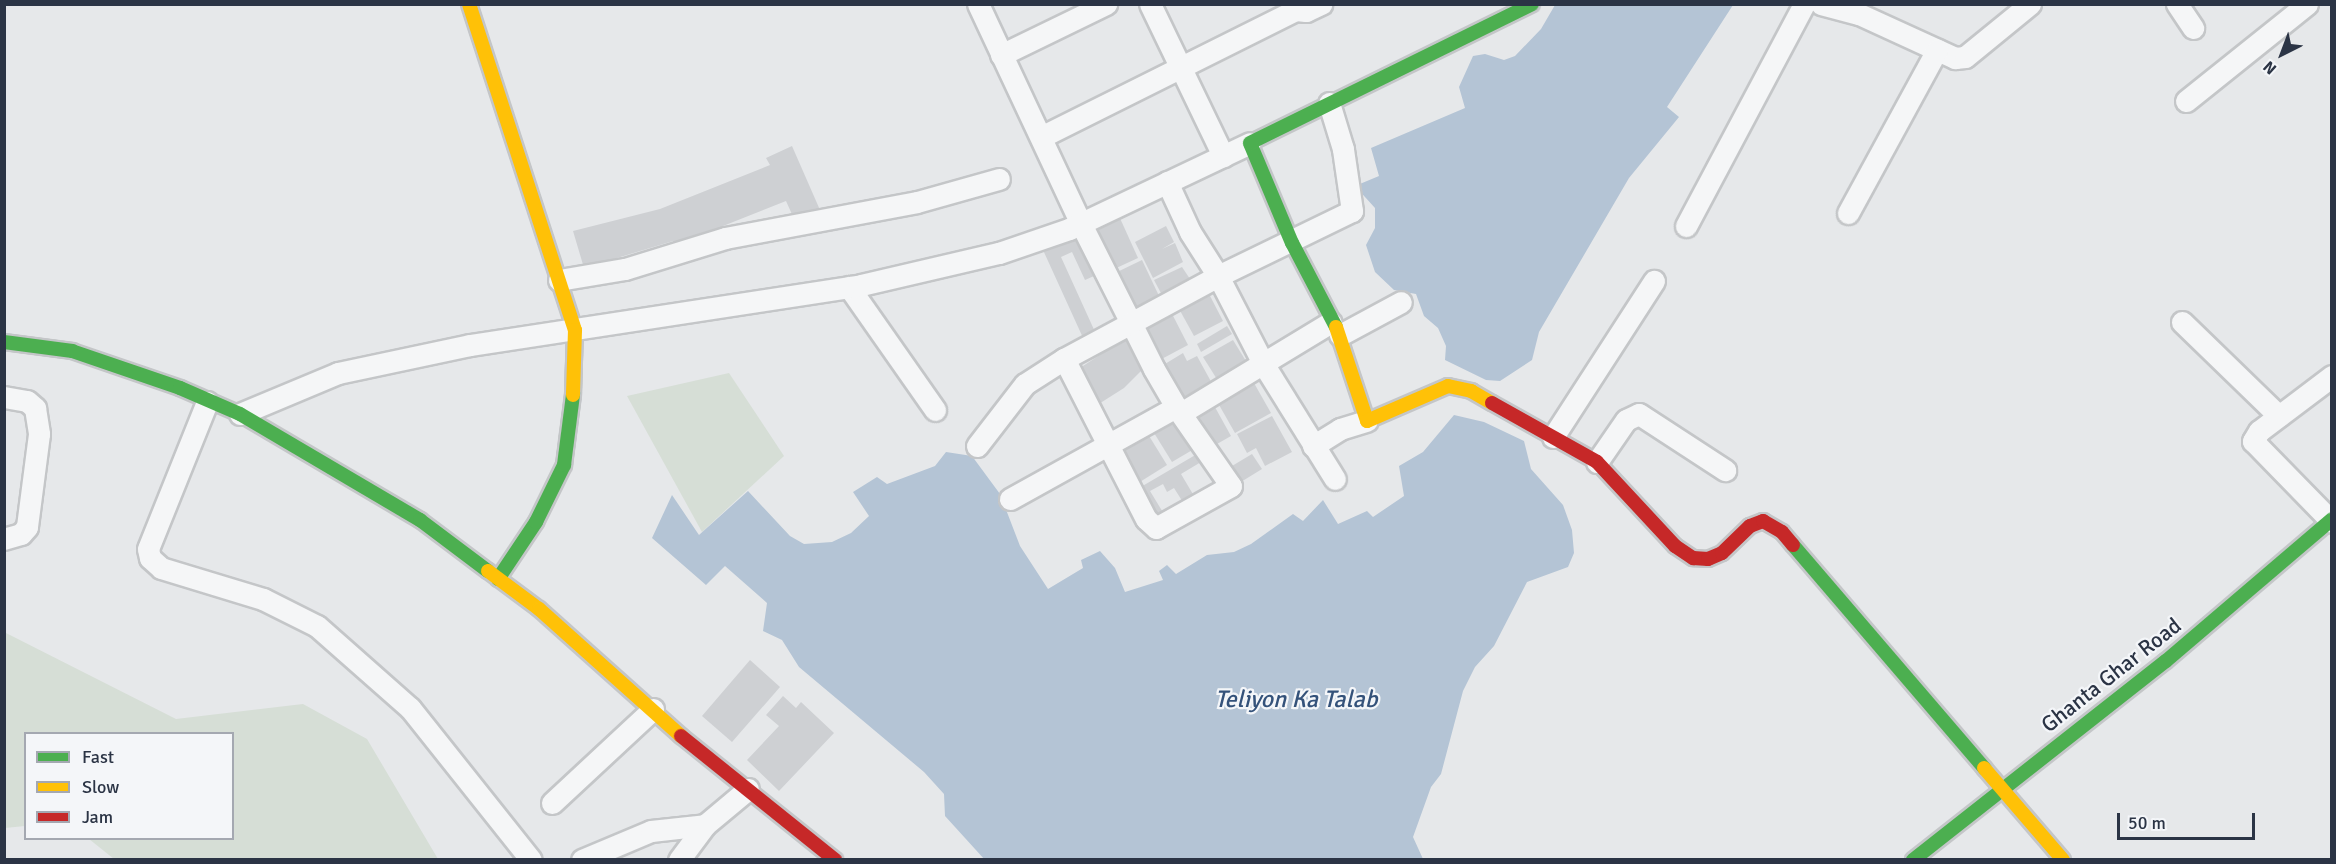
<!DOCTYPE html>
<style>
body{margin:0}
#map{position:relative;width:2336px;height:864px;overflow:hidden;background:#e6e8ea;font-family:Signika,sans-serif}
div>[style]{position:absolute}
.green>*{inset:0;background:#d6ded6}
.water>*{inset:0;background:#b4c4d5}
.building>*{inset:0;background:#ced0d3}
.roads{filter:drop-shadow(2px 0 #c4c6c8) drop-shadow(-2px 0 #c4c6c8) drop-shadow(0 2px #c4c6c8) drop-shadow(0 -2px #c4c6c8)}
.street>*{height:21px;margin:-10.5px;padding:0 10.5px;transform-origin:10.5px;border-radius:10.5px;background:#f5f6f7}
.fast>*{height:14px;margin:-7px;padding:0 7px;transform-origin:7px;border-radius:7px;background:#4caf50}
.slow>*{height:14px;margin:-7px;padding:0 7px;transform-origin:7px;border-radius:7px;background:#ffc107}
.jam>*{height:14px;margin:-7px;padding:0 7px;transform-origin:7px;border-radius:7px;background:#c62828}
span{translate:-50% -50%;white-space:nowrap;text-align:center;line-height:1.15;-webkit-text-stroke:4.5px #f4f6f9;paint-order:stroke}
.street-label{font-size:22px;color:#2b3445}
.water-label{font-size:24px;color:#34527a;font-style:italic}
.frame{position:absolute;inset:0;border:6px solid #2b3445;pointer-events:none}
.legend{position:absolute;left:24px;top:732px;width:210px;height:108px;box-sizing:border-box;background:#f4f6f9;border:2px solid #a4a8b1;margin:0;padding:8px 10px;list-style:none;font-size:18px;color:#2b3445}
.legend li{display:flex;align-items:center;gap:12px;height:30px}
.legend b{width:30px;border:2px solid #a4a8b1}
.north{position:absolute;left:2252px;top:24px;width:60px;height:60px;-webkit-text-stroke:4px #f4f6f9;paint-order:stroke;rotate:222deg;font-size:16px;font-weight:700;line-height:24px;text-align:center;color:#2b3445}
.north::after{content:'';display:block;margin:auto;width:21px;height:27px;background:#2b3445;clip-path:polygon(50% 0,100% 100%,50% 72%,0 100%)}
.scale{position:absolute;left:2117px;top:813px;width:138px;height:27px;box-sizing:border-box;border:3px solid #2b3445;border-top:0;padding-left:8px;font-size:18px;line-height:21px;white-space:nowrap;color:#2b3445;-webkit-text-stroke:4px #f4f6f9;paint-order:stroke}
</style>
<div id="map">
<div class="green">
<i style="clip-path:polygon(729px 373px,784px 456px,702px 532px,627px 396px)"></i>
<i style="clip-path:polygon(4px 632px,176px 719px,303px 704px,367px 739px,438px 859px,114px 859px,89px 839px,232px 838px,232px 734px,26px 734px,25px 826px,5px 828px)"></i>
</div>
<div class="water">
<i style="clip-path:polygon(1555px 5px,1733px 5px,1667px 107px,1679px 117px,1629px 178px,1539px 332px,1532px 360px,1500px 381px,1486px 380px,1445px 360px,1446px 346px,1438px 328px,1424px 316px,1416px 294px,1394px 290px,1375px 272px,1366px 245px,1375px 228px,1375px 208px,1355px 186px,1379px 176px,1371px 148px,1465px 108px,1459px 87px,1473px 56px,1485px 54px,1504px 60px,1515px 56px,1541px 29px)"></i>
<i style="clip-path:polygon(1454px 415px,1484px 422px,1524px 441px,1531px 469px,1563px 505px,1572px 530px,1574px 553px,1568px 567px,1527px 582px,1494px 646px,1475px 667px,1463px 691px,1441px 774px,1431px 787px,1413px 837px,1423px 859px,985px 860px,945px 816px,944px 794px,924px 772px,799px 667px,782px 640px,763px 631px,767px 603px,725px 566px,706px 585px,652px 538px,672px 495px,699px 535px,748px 491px,790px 536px,804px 544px,832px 542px,851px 533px,869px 516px,853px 492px,877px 477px,887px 484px,935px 466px,946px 452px,972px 456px,1000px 494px,1020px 546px,1048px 589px,1083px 568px,1081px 560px,1100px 551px,1115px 568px,1125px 592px,1163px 580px,1159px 571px,1167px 565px,1176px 574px,1207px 555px,1234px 552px,1251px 544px,1293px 514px,1303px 521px,1323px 500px,1338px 524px,1367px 511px,1373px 517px,1404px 496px,1399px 466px,1423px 452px)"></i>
</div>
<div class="building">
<i style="clip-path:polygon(792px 146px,820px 210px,795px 221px,786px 201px,675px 245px,673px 241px,584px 268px,573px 231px,660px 209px,770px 165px,766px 158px)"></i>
<i style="clip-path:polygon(1119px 216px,1138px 258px,1112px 270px,1092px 227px)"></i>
<i style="clip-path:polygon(1166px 226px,1174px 242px,1162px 249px,1175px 243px,1183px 262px,1153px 278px,1135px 242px)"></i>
<i style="clip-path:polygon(1074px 235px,1094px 276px,1085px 280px,1072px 252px,1061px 257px,1096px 334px,1084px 340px,1043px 250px)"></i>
<i style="clip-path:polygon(1142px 260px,1160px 298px,1132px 311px,1113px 274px)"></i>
<i style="clip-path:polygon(1182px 267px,1192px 282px,1163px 297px,1154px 280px)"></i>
<i style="clip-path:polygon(1208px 292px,1223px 321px,1194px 336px,1178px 307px)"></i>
<i style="clip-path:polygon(1169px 308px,1188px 345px,1156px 362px,1136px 326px)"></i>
<i style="clip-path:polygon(1227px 326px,1232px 334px,1201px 352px,1197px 344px)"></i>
<i style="clip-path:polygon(1131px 335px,1145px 367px,1124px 388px,1094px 407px,1072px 373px)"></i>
<i style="clip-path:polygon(1233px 340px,1249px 366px,1220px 384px,1203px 357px)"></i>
<i style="clip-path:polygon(1183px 353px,1187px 361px,1197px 356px,1214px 387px,1183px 405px,1160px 367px)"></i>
<i style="clip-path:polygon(1250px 376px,1271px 413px,1235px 433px,1214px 396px)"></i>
<i style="clip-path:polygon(1211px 400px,1231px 436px,1210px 448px,1189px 412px)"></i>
<i style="clip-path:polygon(1173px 415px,1194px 449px,1172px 462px,1151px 428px)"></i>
<i style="clip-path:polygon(1272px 416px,1292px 452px,1265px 466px,1256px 448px,1247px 453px,1237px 434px)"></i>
<i style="clip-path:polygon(1146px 431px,1167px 465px,1135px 485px,1114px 451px)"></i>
<i style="clip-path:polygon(1197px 454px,1201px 462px,1181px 474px,1197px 501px,1186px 507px,1174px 488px,1167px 492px,1163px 484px,1150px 491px,1167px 519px,1155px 526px,1134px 491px)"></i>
<i style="clip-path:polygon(1252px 454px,1262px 469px,1236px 485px,1227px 469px)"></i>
<i style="clip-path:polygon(750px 660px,780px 687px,732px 742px,702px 716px)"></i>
<i style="clip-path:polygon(783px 696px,796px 708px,801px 702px,834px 733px,779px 791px,747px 760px,779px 726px,766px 715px)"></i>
</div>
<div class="roads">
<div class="street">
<i style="left:978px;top:4px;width:241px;rotate:64.9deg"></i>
<i style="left:1080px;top:222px;width:113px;rotate:63.2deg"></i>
<i style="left:1131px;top:323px;width:51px;rotate:63.4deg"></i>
<i style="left:1154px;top:369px;width:44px;rotate:59.9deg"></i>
<i style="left:1176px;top:407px;width:96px;rotate:55.2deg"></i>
<i style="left:1231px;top:486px;width:86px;rotate:150.8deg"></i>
<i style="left:1156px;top:528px;width:13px;rotate:-138deg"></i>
<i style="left:1146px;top:519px;width:180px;rotate:-117.1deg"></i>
<i style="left:1064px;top:359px;width:76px;rotate:-28.2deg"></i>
<i style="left:1131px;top:323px;width:99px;rotate:-28.4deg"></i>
<i style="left:1218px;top:276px;width:149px;rotate:-25.9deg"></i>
<i style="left:1352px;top:211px;width:63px;rotate:-98.3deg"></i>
<i style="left:1343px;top:149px;width:48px;rotate:-106.9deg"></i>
<i style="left:1150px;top:4px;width:169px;rotate:64.3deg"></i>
<i style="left:1821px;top:4px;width:39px;rotate:15deg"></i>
<i style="left:1859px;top:14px;width:106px;rotate:24.6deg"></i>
<i style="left:1955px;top:58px;width:10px;rotate:-6deg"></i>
<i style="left:1965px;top:57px;width:84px;rotate:-39.2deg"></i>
<i style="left:2177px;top:4px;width:29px;rotate:56deg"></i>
<i style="left:1001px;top:55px;width:117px;rotate:-25.9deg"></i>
<i style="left:2186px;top:101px;width:155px;rotate:-38.7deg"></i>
<i style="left:1043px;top:136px;width:283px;rotate:-26.5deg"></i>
<i style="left:1296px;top:10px;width:10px;rotate:6deg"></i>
<i style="left:1306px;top:11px;width:17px;rotate:-25deg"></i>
<i style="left:1167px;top:182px;width:55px;rotate:65.3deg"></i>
<i style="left:1190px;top:232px;width:52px;rotate:57.5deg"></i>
<i style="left:1218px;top:276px;width:100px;rotate:62.7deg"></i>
<i style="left:1264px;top:365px;width:134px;rotate:58.1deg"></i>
<i style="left:1848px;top:213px;width:186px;rotate:-61.4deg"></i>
<i style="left:1686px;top:226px;width:251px;rotate:-62deg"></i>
<i style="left:559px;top:280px;width:67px;rotate:-9.5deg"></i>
<i style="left:625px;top:269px;width:105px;rotate:-17.2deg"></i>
<i style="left:725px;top:238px;width:195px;rotate:-10.6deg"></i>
<i style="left:917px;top:202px;width:85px;rotate:-15.7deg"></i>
<i style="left:849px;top:287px;width:150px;rotate:55deg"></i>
<i style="left:2182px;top:322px;width:135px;rotate:44.1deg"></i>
<i style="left:1340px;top:335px;width:69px;rotate:-28.4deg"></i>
<i style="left:2332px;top:376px;width:91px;rotate:143deg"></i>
<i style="left:2259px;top:431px;width:12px;rotate:121deg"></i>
<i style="left:2253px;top:441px;width:113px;rotate:45.7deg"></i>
<i style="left:4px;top:397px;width:23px;rotate:10deg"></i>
<i style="left:27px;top:401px;width:11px;rotate:41deg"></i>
<i style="left:35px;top:408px;width:26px;rotate:81deg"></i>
<i style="left:39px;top:434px;width:94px;rotate:97.4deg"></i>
<i style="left:27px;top:527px;width:9px;rotate:131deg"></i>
<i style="left:21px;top:534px;width:18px;rotate:164deg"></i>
<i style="left:207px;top:402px;width:158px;rotate:111.9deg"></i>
<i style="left:148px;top:549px;width:9px;rotate:77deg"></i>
<i style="left:150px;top:558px;width:15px;rotate:42deg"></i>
<i style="left:161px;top:568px;width:107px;rotate:16.9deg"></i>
<i style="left:263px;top:599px;width:60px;rotate:26.6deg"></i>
<i style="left:317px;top:626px;width:124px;rotate:41.4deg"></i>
<i style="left:410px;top:708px;width:194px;rotate:51.5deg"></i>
<i style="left:1181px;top:413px;width:175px;rotate:-31.2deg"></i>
<i style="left:240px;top:414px;width:106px;rotate:-22.7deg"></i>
<i style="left:338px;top:373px;width:135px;rotate:-12deg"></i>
<i style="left:470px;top:345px;width:396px;rotate:-8.7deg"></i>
<i style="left:861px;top:285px;width:142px;rotate:-13.1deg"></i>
<i style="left:999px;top:253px;width:74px;rotate:-18.9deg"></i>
<i style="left:1069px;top:229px;width:200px;rotate:-25.4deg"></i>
<i style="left:1553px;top:437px;width:186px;rotate:-57.1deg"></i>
<i style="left:977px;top:446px;width:78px;rotate:-52.3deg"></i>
<i style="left:1025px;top:384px;width:46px;rotate:-32.7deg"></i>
<i style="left:1313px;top:446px;width:32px;rotate:-32deg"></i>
<i style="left:1340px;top:429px;width:28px;rotate:-17deg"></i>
<i style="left:1597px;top:462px;width:51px;rotate:-55.4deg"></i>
<i style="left:1626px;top:420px;width:14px;rotate:-25deg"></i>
<i style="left:1639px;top:414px;width:103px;rotate:33.1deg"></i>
<i style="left:1010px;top:499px;width:190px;rotate:-29deg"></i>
<i style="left:552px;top:803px;width:138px;rotate:-42.9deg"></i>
<i style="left:582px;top:860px;width:75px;rotate:-22.8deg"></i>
<i style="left:651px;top:831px;width:54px;rotate:-6.3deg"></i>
<i style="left:705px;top:825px;width:56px;rotate:-39.9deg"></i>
<i style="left:679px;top:860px;width:44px;rotate:-53.4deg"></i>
</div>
<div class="fast">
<i style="left:1336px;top:327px;width:95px;rotate:-117.6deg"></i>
<i style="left:1292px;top:243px;width:108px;rotate:-112.8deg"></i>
<i style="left:1250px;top:143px;width:314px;rotate:-26.2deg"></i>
<i style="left:4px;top:342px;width:69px;rotate:7.5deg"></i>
<i style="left:72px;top:351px;width:114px;rotate:18.9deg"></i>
<i style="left:180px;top:388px;width:65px;rotate:23.4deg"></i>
<i style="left:240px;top:414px;width:209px;rotate:30.5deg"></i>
<i style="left:420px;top:520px;width:85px;rotate:36.9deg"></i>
<i style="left:1793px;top:545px;width:294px;rotate:49.4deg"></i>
<i style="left:498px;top:579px;width:69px;rotate:-56.3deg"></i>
<i style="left:536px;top:522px;width:64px;rotate:-63.8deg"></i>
<i style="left:564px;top:465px;width:71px;rotate:-82.7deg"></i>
<i style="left:1913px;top:860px;width:322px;rotate:-38.2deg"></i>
<i style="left:2166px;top:661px;width:218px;rotate:-40.5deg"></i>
</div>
<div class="slow">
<i style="left:469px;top:4px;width:343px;rotate:72deg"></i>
<i style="left:575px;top:330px;width:65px;rotate:91.8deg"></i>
<i style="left:1336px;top:327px;width:99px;rotate:71.7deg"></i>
<i style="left:1367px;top:421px;width:88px;rotate:-23.4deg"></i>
<i style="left:1448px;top:386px;width:24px;rotate:12deg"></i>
<i style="left:1471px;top:391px;width:24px;rotate:30deg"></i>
<i style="left:488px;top:571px;width:64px;rotate:36.7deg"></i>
<i style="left:539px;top:609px;width:191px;rotate:41.8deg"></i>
<i style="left:1984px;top:768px;width:121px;rotate:49.3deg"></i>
</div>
<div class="jam">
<i style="left:1492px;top:403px;width:120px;rotate:29.3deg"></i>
<i style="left:1597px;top:462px;width:115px;rotate:47.1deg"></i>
<i style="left:1675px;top:546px;width:22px;rotate:34deg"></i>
<i style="left:1693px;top:558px;width:15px;rotate:4deg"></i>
<i style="left:1708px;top:559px;width:15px;rotate:-23deg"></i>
<i style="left:1722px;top:553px;width:39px;rotate:-44deg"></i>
<i style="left:1750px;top:526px;width:14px;rotate:-21deg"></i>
<i style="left:1763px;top:521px;width:22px;rotate:30deg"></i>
<i style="left:1782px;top:532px;width:17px;rotate:50deg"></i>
<i style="left:681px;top:736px;width:198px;rotate:38.8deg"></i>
</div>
</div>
<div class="street-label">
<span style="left:2111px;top:675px;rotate:-38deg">Ghanta Ghar Road</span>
</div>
<div class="water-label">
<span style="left:1296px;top:700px">Teliyon Ka Talab</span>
</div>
<div class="frame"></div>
<ul class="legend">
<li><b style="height:8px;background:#4caf50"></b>Fast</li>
<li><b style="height:8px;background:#ffc107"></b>Slow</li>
<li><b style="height:8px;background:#c62828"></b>Jam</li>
</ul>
<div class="north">N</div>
<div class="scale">50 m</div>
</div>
